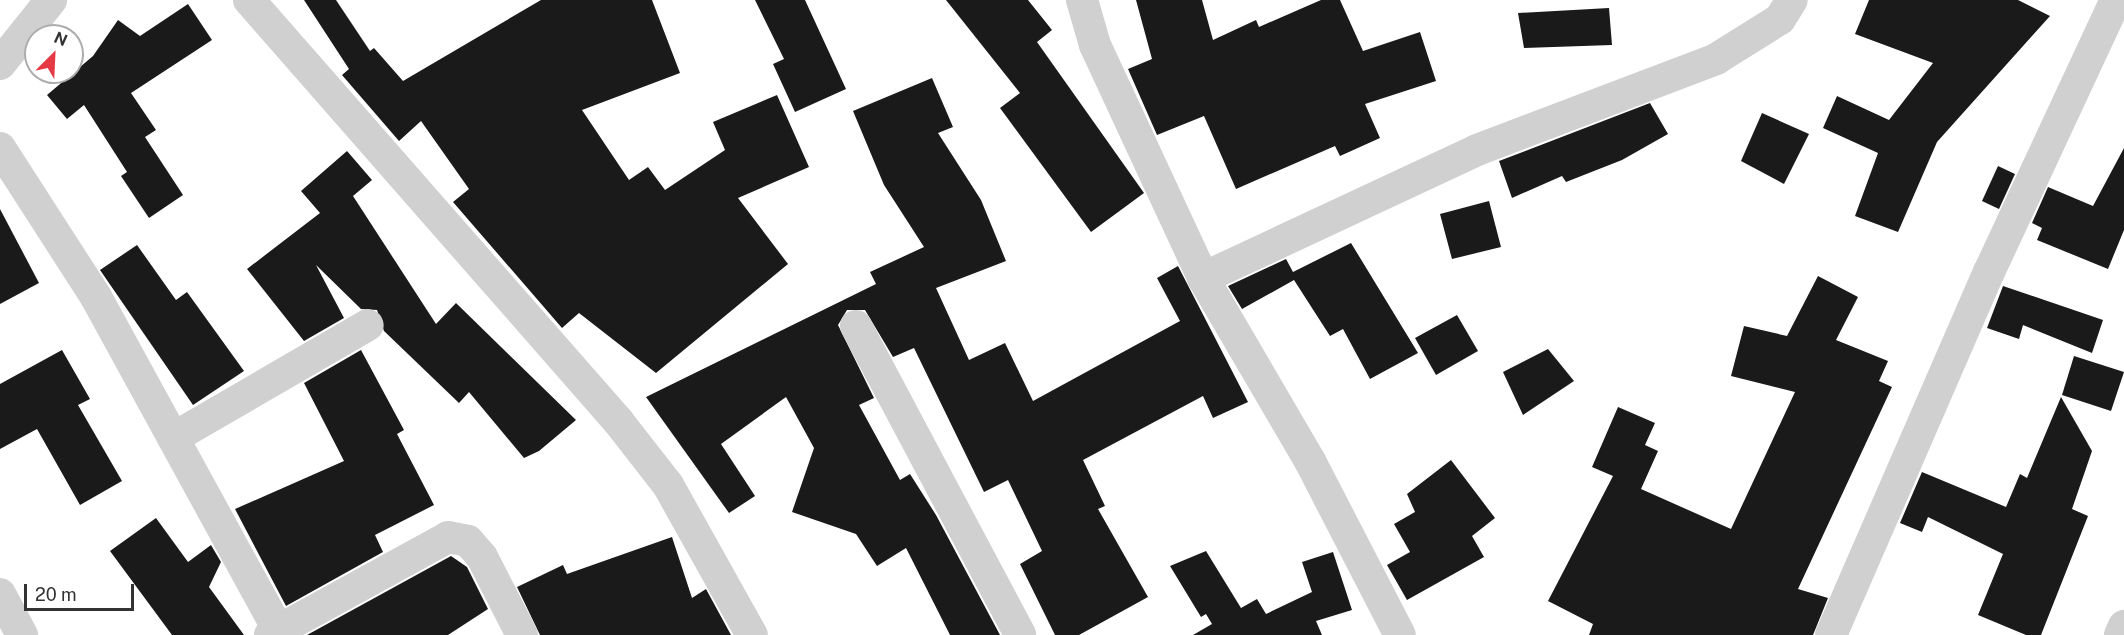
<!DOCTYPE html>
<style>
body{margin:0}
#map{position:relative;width:2124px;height:635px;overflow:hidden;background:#fff;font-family:"Public Sans",sans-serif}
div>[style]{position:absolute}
.building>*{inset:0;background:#1a1a1a}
.street>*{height:32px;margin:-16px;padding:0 16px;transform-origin:16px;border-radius:16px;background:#d0d0d0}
span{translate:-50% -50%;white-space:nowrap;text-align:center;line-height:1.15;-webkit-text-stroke:6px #fff;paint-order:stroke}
.north{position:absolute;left:24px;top:24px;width:60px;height:60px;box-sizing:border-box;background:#fff;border:2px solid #adadad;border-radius:50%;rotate:24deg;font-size:16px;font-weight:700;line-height:24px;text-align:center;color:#333}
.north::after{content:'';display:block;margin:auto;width:21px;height:27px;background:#e63946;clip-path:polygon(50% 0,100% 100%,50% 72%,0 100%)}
.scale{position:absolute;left:24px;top:584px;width:110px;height:27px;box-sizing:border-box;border:3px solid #333;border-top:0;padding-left:8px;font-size:18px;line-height:21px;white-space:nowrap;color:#333;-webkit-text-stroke:4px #fff;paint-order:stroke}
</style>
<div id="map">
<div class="building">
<i style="clip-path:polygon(304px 0,336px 0,370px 51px,374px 48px,403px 81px,541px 0,652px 0,680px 73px,582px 110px,629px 180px,648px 167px,665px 190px,725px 150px,713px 122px,777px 95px,809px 167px,738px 198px,788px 264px,656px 373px,579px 313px,562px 328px,453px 202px,469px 189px,421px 121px,399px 141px,342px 75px,349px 69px)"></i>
<i style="clip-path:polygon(755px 0,805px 0,846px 89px,795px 112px,773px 64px,784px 59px)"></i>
<i style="clip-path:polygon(946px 0,1028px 0,1052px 30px,1037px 42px,1144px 193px,1091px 232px,1000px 108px,1020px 93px)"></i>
<i style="clip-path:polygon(1136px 0,1202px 0,1213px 40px,1256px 20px,1259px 27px,1321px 0,1340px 0,1363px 51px,1420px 32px,1436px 81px,1365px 104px,1380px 138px,1340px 156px,1335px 146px,1236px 189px,1204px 116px,1157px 135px,1128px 69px,1152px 59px)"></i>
<i style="clip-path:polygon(1869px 0,2018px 0,2050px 16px,1937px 142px,1898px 232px,1855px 216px,1878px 153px,1823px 128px,1837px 96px,1889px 120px,1933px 63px,1855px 34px)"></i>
<i style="clip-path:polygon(188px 4px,212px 40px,131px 93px,156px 130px,145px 137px,183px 195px,149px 218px,121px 176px,127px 172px,84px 105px,67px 119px,47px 95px,93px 56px,118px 20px,140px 36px)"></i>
<i style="clip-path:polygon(1609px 8px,1612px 45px,1524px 48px,1518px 13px)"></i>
<i style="clip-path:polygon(932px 78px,953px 127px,938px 133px,981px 200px,1006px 261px,936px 288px,969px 360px,1005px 343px,1033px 401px,1180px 321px,1157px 278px,1178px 266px,1248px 402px,1213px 418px,1203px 396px,1083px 460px,1105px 506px,1098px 509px,1148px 597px,1079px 635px,1055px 635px,1020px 564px,1042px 551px,1008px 480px,984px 492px,914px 348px,893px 357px,865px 310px,847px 310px,838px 325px,874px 398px,859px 405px,900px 480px,910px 474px,936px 515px,1000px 635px,950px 635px,906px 548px,877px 566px,856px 534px,792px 512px,814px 448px,786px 397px,721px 444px,755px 496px,729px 513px,646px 397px,876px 284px,870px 272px,924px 247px,884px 185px,853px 111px)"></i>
<i style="clip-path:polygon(1650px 103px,1668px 134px,1622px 160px,1566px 182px,1562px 176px,1512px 198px,1499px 161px)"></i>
<i style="clip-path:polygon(1762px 113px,1809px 134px,1784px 184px,1741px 161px)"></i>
<i style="clip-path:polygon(2124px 148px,2124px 230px,2108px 269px,2037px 240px,2042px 228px,2032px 223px,2048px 187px,2093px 206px)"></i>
<i style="clip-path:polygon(347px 151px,372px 180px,353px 196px,436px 324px,456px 303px,576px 420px,539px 451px,524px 458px,469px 392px,459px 403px,384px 331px,377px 310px,361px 309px,316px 265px,344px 318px,304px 341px,247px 269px,320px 213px,301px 191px)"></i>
<i style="clip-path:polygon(1998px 166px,2015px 174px,1999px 209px,1982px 201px)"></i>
<i style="clip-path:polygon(1489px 201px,1501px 247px,1452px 259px,1440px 214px)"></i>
<i style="clip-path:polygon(0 209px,39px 283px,0 304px)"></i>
<i style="clip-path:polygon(1351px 243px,1418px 353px,1370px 379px,1343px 329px,1330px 336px,1294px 280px,1242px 309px,1228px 286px,1286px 259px,1293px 272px)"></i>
<i style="clip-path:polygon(137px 245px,176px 300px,187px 292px,244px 371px,193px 405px,100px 270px)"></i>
<i style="clip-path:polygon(1818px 276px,1858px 297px,1836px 340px,1888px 361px,1879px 381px,1892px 387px,1798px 589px,1828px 598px,1813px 635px,1589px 635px,1593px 624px,1548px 601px,1613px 476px,1592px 467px,1618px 407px,1655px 423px,1645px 445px,1658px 451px,1641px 489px,1731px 529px,1795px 392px,1731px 376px,1744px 326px,1787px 336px)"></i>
<i style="clip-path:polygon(2003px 286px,2103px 320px,2092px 353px,2023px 325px,2019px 339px,1987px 328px)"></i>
<i style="clip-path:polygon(1457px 315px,1478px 351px,1436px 375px,1415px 338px)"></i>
<i style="clip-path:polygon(1548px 349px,1574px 381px,1523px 415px,1503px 372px)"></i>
<i style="clip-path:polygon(62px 350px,90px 399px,78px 405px,122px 481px,80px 505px,37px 429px,0 449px,0 384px)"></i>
<i style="clip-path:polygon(361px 350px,404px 430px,397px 434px,434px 505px,375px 535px,383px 552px,286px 606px,235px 509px,344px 461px,304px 383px)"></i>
<i style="clip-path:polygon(2074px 356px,2124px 372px,2111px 411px,2062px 395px)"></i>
<i style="clip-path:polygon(2061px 397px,2092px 451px,2072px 509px,2088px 516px,2041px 635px,2026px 635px,1978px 615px,2003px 554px,1928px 517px,1922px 532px,1900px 523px,1922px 472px,2006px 507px,2020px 474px,2027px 478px)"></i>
<i style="clip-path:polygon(1451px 460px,1495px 518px,1472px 536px,1484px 557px,1407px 600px,1387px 565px,1410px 552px,1394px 524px,1415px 512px,1407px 494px)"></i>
<i style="clip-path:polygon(156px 518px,188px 562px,211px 545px,221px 562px,209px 587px,244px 635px,172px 635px,110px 551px)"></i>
<i style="clip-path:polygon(672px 537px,692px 598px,706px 589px,731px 635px,540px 635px,517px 587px,563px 565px,567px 574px)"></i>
<i style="clip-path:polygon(1206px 551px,1241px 608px,1257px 599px,1266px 614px,1312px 592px,1302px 562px,1333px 552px,1352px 610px,1316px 621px,1322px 635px,1193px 635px,1212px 624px,1206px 614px,1201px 617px,1170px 566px)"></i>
<i style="clip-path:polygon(451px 556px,467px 567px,488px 609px,448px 635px,307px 635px)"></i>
</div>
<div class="street">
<i style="left:249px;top:0;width:560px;rotate:48.77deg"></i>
<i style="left:618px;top:421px;width:81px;rotate:52deg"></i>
<i style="left:668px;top:485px;width:172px;rotate:60.8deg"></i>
<i style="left:1082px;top:0;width:47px;rotate:73.9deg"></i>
<i style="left:1095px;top:45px;width:257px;rotate:65.1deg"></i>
<i style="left:1203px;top:278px;width:212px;rotate:59.7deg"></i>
<i style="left:1310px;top:461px;width:196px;rotate:62.7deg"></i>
<i style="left:0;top:64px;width:82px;rotate:-51.4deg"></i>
<i style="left:0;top:148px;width:177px;rotate:57.2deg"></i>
<i style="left:96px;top:297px;width:385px;rotate:61.3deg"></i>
<i style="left:1203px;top:278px;width:302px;rotate:-25deg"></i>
<i style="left:1477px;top:150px;width:256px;rotate:-20.8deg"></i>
<i style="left:1716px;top:59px;width:75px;rotate:-32deg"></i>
<i style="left:1780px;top:19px;width:22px;rotate:-58deg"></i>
<i style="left:856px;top:326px;width:350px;rotate:62deg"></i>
<i style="left:173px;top:438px;width:225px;rotate:-30.1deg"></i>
<i style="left:0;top:594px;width:47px;rotate:61.8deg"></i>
<i style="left:270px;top:635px;width:203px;rotate:-28.8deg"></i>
<i style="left:448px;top:537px;width:20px;rotate:11deg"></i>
<i style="left:468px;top:541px;width:21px;rotate:49deg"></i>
<i style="left:482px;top:557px;width:88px;rotate:62.9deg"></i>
<i style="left:1831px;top:635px;width:396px;rotate:-66.5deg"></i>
<i style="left:1989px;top:272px;width:300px;rotate:-65deg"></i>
<i style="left:2120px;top:635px;width:10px;rotate:-66deg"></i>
</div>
<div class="north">N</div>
<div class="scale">20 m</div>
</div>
